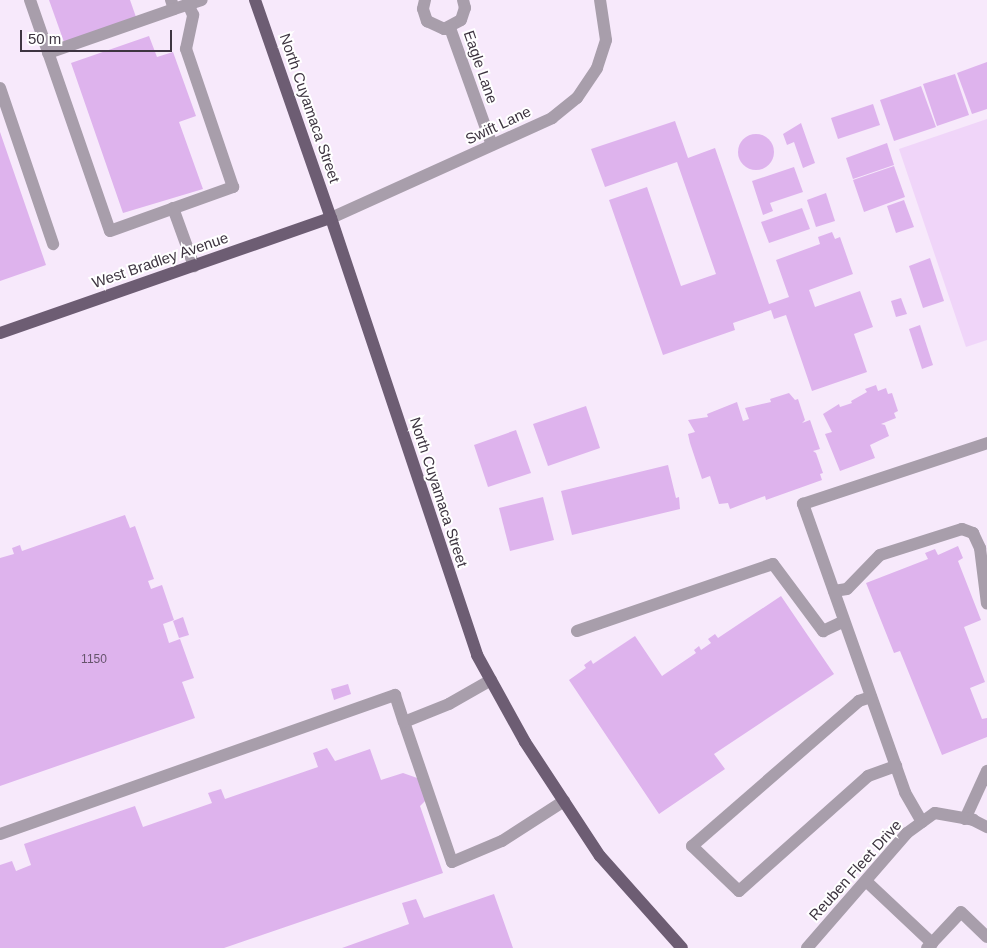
<!DOCTYPE html>
<style>
body{margin:0}
#map{position:relative;width:987px;height:948px;overflow:hidden;background:#f7e9fb;font-family:Helvetica,sans-serif}
div>[style]{position:absolute}
.green>*{inset:0;background:#f0d5f9}
.building>*{inset:0;background:#deb3ed}
.round{border-radius:50%}
.minor>*{height:12px;margin:-6px;padding:0 6px;transform-origin:6px;border-radius:6px;background:#a89eab}
.major>*{height:12px;margin:-6px;padding:0 6px;transform-origin:6px;border-radius:6px;background:#6d5d73}
span{translate:-50% -50%;white-space:nowrap;text-align:center;line-height:1.15;-webkit-text-stroke:4px #fff;paint-order:stroke}
.number-label{font-size:12px;color:#66546c}
.number-label span{-webkit-text-stroke-width:0}
.street-label{font-size:15px;color:#3e3541}
.scale{position:absolute;left:20px;top:30px;width:152px;height:22px;box-sizing:border-box;border:2px solid #3e3541;border-top:0;padding-left:6px;font-size:15px;line-height:18px;white-space:nowrap;color:#3e3541;-webkit-text-stroke:4px #fff;paint-order:stroke}
</style>
<div id="map">
<div class="green">
<i style="clip-path:polygon(987px 119px,987px 340px,966px 347px,899px 149px)"></i>
</div>
<div class="building">
<i style="clip-path:polygon(49px 0,130px 0,136px 17px,64px 42px)"></i>
<i style="clip-path:polygon(149px 36px,157px 57px,173px 52px,196px 116px,179px 122px,203px 189px,123px 213px,71px 63px)"></i>
<i style="clip-path:polygon(987px 62px,987px 109px,972px 114px,957px 73px)"></i>
<i style="clip-path:polygon(955px 74px,969px 115px,937px 126px,923px 84px)"></i>
<i style="clip-path:polygon(921px 86px,936px 127px,894px 141px,880px 100px)"></i>
<i style="clip-path:polygon(873px 104px,880px 125px,838px 139px,831px 118px)"></i>
<i style="clip-path:polygon(675px 121px,688px 158px,715px 148px,769px 304px,789px 297px,776px 260px,820px 244px,818px 237px,832px 232px,835px 239px,840px 237px,853px 274px,809px 290px,815px 307px,860px 291px,873px 327px,854px 334px,867px 372px,812px 391px,786px 315px,774px 319px,771px 310px,733px 323px,735px 330px,663px 355px,609px 200px,647px 187px,681px 286px,716px 274px,677px 162px,605px 187px,591px 149px)"></i>
<i style="clip-path:polygon(801px 123px,815px 163px,803px 168px,794px 142px,787px 145px,783px 134px)"></i>
<i style="clip-path:polygon(0 132px,46px 265px,0 281px)"></i>
<i class="round" style="left:738px;top:134px;width:36px;height:36px"></i>
<i style="clip-path:polygon(887px 143px,894px 165px,853px 179px,846px 158px)"></i>
<i style="clip-path:polygon(894px 166px,905px 197px,864px 212px,853px 180px)"></i>
<i style="clip-path:polygon(794px 167px,803px 192px,770px 203px,773px 211px,763px 215px,752px 181px)"></i>
<i style="clip-path:polygon(826px 193px,835px 221px,816px 227px,807px 200px)"></i>
<i style="clip-path:polygon(904px 200px,914px 227px,896px 233px,887px 206px)"></i>
<i style="clip-path:polygon(802px 208px,810px 229px,769px 243px,761px 222px)"></i>
<i style="clip-path:polygon(930px 258px,944px 301px,923px 308px,909px 266px)"></i>
<i style="clip-path:polygon(901px 298px,907px 314px,896px 317px,891px 301px)"></i>
<i style="clip-path:polygon(920px 325px,933px 365px,922px 369px,909px 329px)"></i>
<i style="clip-path:polygon(876px 385px,878px 391px,886px 388px,888px 394px,892px 393px,898px 411px,894px 413px,896px 418px,881px 424px,885px 425px,889px 436px,870px 445px,875px 458px,840px 471px,825px 434px,832px 432px,823px 414px,839px 404px,840px 407px,852px 403px,851px 401px,867px 392px,865px 389px)"></i>
<i style="clip-path:polygon(789px 393px,795px 400px,798px 399px,805px 420px,802px 423px,810px 420px,820px 449px,813px 451px,816px 453px,823px 473px,820px 474px,822px 480px,766px 500px,765px 496px,730px 509px,728px 503px,719px 504px,710px 476px,702px 479px,690px 443px,688px 434px,695px 432px,688px 420px,708px 417px,707px 414px,737px 402px,743px 421px,749px 419px,745px 408px,771px 402px,770px 399px)"></i>
<i style="clip-path:polygon(586px 406px,600px 448px,548px 466px,533px 424px)"></i>
<i style="clip-path:polygon(516px 430px,531px 473px,488px 487px,474px 445px)"></i>
<i style="clip-path:polygon(668px 465px,676px 498px,679px 497px,680px 509px,572px 535px,561px 491px)"></i>
<i style="clip-path:polygon(543px 497px,554px 540px,510px 551px,499px 508px)"></i>
<i style="clip-path:polygon(125px 515px,130px 528px,135px 526px,154px 579px,148px 581px,151px 589px,162px 585px,174px 620px,163px 624px,169px 643px,180px 639px,194px 678px,182px 682px,195px 718px,0 786px,0 558px,14px 554px,12px 548px,20px 545px,22px 551px)"></i>
<i style="clip-path:polygon(958px 546px,963px 558px,958px 561px,981px 620px,964px 627px,985px 682px,970px 688px,982px 719px,987px 718px,987px 737px,942px 755px,900px 651px,894px 653px,866px 583px,928px 559px,925px 553px,935px 549px,938px 555px)"></i>
<i style="clip-path:polygon(781px 596px,834px 674px,714px 754px,725px 769px,659px 814px,569px 680px,586px 668px,584px 665px,591px 660px,593px 664px,635px 636px,662px 676px,696px 653px,694px 650px,699px 646px,701px 650px,711px 643px,708px 639px,715px 634px,718px 638px)"></i>
<i style="clip-path:polygon(183px 617px,189px 635px,179px 638px,173px 621px)"></i>
<i style="clip-path:polygon(348px 684px,351px 694px,334px 700px,331px 689px)"></i>
<i style="clip-path:polygon(327px 748px,335px 761px,370px 749px,381px 780px,403px 773px,420px 779px,427px 799px,420px 806px,443px 873px,224px 948px,0 948px,0 865px,12px 861px,16px 871px,31px 865px,24px 844px,135px 806px,143px 827px,212px 803px,208px 793px,221px 789px,225px 799px,318px 767px,313px 753px)"></i>
<i style="clip-path:polygon(494px 894px,513px 948px,342px 948px,409px 924px,402px 903px,416px 899px,424px 918px)"></i>
</div>
<div class="minor">
<i style="left:30px;top:0;width:244px;rotate:70.9deg"></i>
<i style="left:110px;top:231px;width:131px;rotate:-19.7deg"></i>
<i style="left:233px;top:187px;width:146px;rotate:-108.8deg"></i>
<i style="left:186px;top:49px;width:35px;rotate:-78deg"></i>
<i style="left:193px;top:15px;width:12px;rotate:-114deg"></i>
<i style="left:171px;top:0;width:9px;rotate:72deg"></i>
<i style="left:174px;top:9px;width:29px;rotate:-18deg"></i>
<i style="left:425px;top:0;width:9px;rotate:103deg"></i>
<i style="left:423px;top:9px;width:13px;rotate:72deg"></i>
<i style="left:427px;top:21px;width:19px;rotate:25deg"></i>
<i style="left:444px;top:29px;width:19px;rotate:-28deg"></i>
<i style="left:461px;top:20px;width:13px;rotate:-72deg"></i>
<i style="left:465px;top:8px;width:8px;rotate:-104deg"></i>
<i style="left:450px;top:28px;width:124px;rotate:70.3deg"></i>
<i style="left:48px;top:53px;width:133px;rotate:-19.2deg"></i>
<i style="left:0;top:88px;width:165px;rotate:71.2deg"></i>
<i style="left:173px;top:208px;width:62px;rotate:70.1deg"></i>
<i style="left:331px;top:218px;width:243px;rotate:-24.3deg"></i>
<i style="left:552px;top:118px;width:32px;rotate:-39deg"></i>
<i style="left:577px;top:98px;width:36px;rotate:-56deg"></i>
<i style="left:597px;top:68px;width:29px;rotate:-72deg"></i>
<i style="left:606px;top:40px;width:40px;rotate:-98.5deg"></i>
<i style="left:834px;top:591px;width:13px;rotate:-9deg"></i>
<i style="left:847px;top:589px;width:47px;rotate:-45.9deg"></i>
<i style="left:880px;top:555px;width:86px;rotate:-17.6deg"></i>
<i style="left:962px;top:529px;width:12px;rotate:20deg"></i>
<i style="left:973px;top:533px;width:17px;rotate:65deg"></i>
<i style="left:980px;top:548px;width:56px;rotate:82.9deg"></i>
<i style="left:577px;top:631px;width:207px;rotate:-18.9deg"></i>
<i style="left:773px;top:564px;width:84px;rotate:53.3deg"></i>
<i style="left:823px;top:631px;width:23px;rotate:-25deg"></i>
<i style="left:491px;top:680px;width:48px;rotate:150.3deg"></i>
<i style="left:449px;top:704px;width:48px;rotate:158.2deg"></i>
<i style="left:404px;top:722px;width:148px;rotate:71.1deg"></i>
<i style="left:452px;top:862px;width:54px;rotate:-22.8deg"></i>
<i style="left:502px;top:841px;width:74px;rotate:-32.8deg"></i>
<i style="left:871px;top:697px;width:13px;rotate:162deg"></i>
<i style="left:859px;top:701px;width:221px;rotate:139deg"></i>
<i style="left:692px;top:846px;width:65px;rotate:43.8deg"></i>
<i style="left:739px;top:891px;width:173px;rotate:-41.7deg"></i>
<i style="left:868px;top:776px;width:30px;rotate:-20deg"></i>
<i style="left:965px;top:819px;width:53px;rotate:-65.4deg"></i>
<i style="left:922px;top:822px;width:34px;rotate:-120deg"></i>
<i style="left:905px;top:792px;width:306px;rotate:-109.5deg"></i>
<i style="left:803px;top:504px;width:194px;rotate:-18.3deg"></i>
<i style="left:0;top:834px;width:419px;rotate:-19.4deg"></i>
<i style="left:395px;top:695px;width:28px;rotate:72deg"></i>
<i style="left:866px;top:881px;width:91px;rotate:43.2deg"></i>
<i style="left:932px;top:943px;width:7px;rotate:135deg"></i>
<i style="left:932px;top:943px;width:42px;rotate:-46.9deg"></i>
<i style="left:961px;top:912px;width:36px;rotate:44deg"></i>
<i style="left:807px;top:948px;width:152px;rotate:-49deg"></i>
<i style="left:907px;top:833px;width:34px;rotate:-36deg"></i>
<i style="left:935px;top:813px;width:39px;rotate:10deg"></i>
<i style="left:973px;top:820px;width:16px;rotate:27deg"></i>
</div>
<div class="major">
<i style="left:255px;top:0;width:231px;rotate:70.8deg"></i>
<i style="left:331px;top:218px;width:461px;rotate:71.5deg"></i>
<i style="left:477px;top:655px;width:99px;rotate:61.1deg"></i>
<i style="left:525px;top:742px;width:136px;rotate:56.7deg"></i>
<i style="left:600px;top:856px;width:123px;rotate:48.3deg"></i>
<i style="left:0;top:333px;width:350px;rotate:-19.2deg"></i>
</div>
<div class="number-label">
<span style="left:94px;top:660px">1150</span>
</div>
<div class="street-label">
<span style="left:481px;top:67px;rotate:71deg">Eagle Lane</span>
<span style="left:310px;top:108px;rotate:71deg">North Cuyamaca Street</span>
<span style="left:498px;top:125px;rotate:-25deg">Swift Lane</span>
<span style="left:160px;top:260px;rotate:-19deg">West Bradley Avenue</span>
<span style="left:439px;top:492px;rotate:72deg">North Cuyamaca Street</span>
<span style="left:855px;top:870px;rotate:-48deg">Reuben Fleet Drive</span>
</div>
<div class="scale">50 m</div>
</div>
